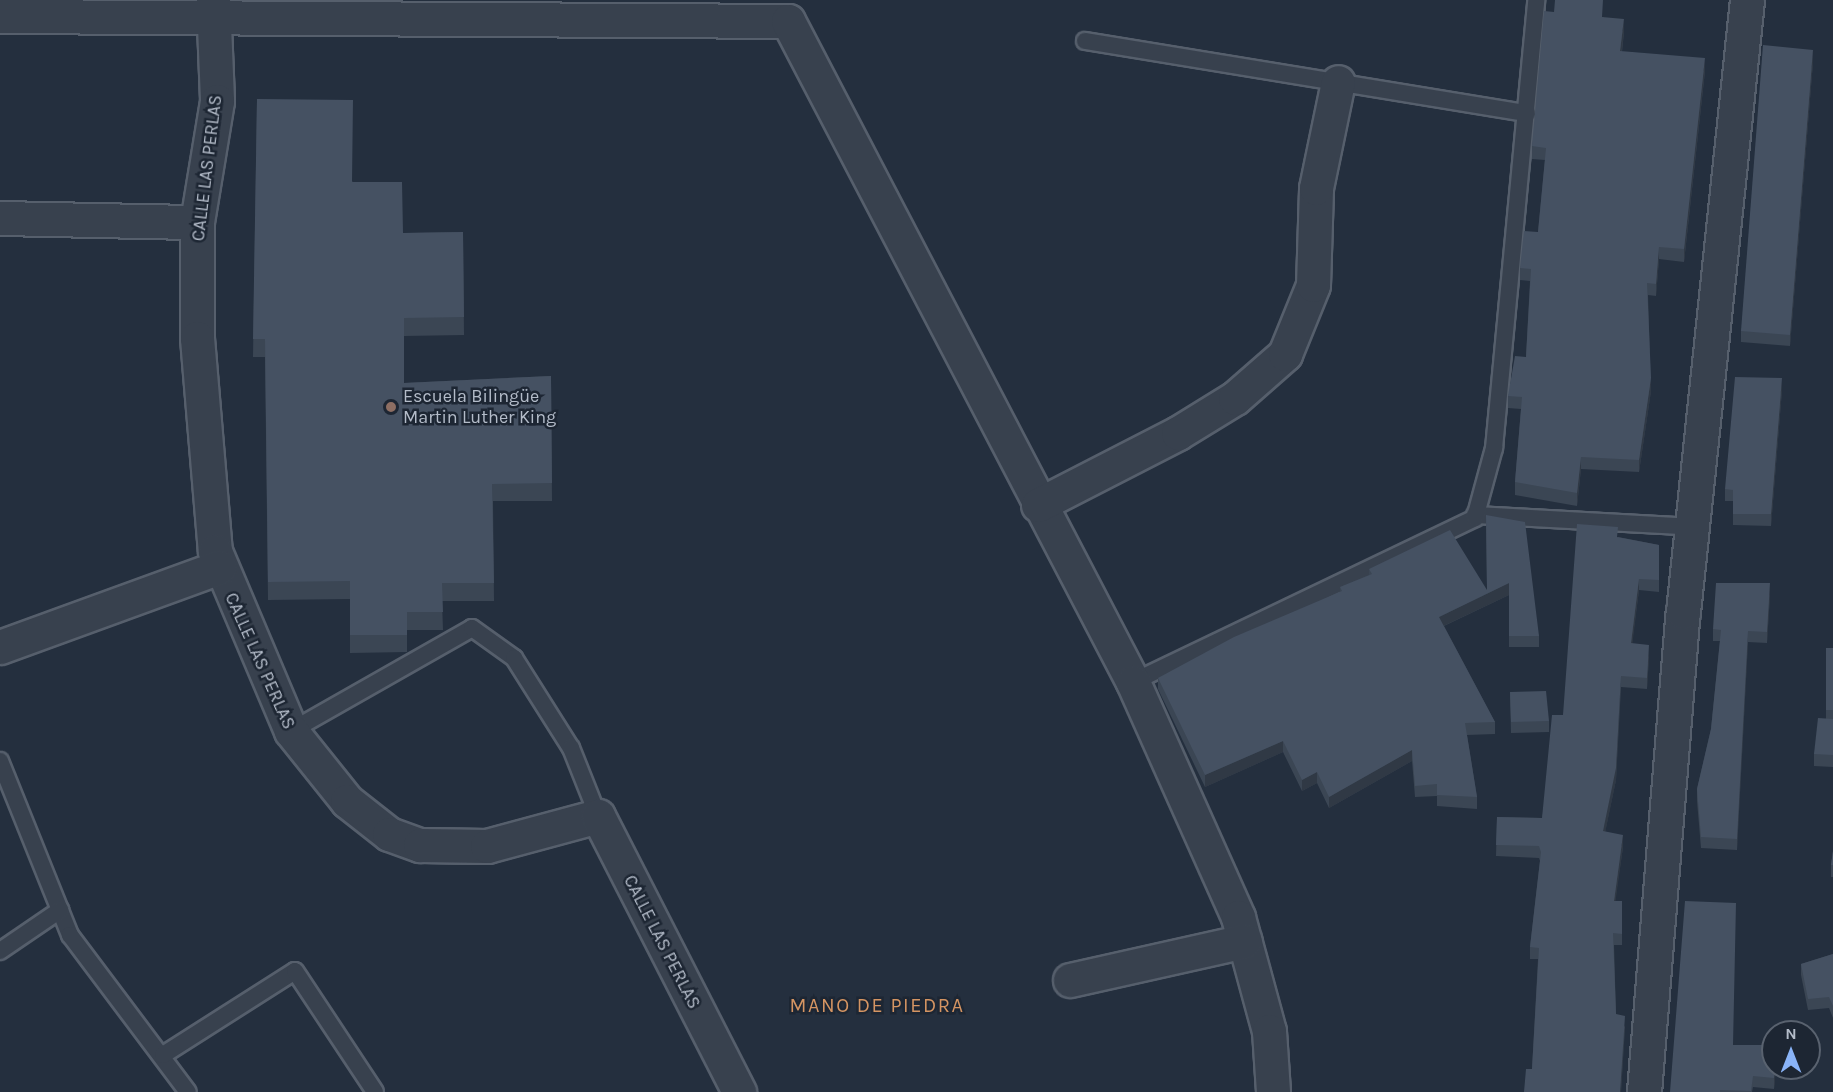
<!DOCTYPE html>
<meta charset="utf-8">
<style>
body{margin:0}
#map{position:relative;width:1833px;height:1092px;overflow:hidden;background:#242f3e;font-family:Karla,sans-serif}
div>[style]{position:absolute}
.roads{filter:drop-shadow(2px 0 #565f6c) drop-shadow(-2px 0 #565f6c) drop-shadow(0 2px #565f6c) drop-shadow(0 -2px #565f6c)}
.lane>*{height:16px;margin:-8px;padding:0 8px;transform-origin:8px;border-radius:8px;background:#38414e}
.street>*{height:33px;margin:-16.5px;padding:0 16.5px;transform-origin:16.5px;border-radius:16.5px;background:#38414e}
.wall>*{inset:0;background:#3b4654}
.shaded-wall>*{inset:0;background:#303945}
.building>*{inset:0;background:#455162}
.dots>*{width:16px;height:16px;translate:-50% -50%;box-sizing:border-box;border:3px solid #1d2633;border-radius:50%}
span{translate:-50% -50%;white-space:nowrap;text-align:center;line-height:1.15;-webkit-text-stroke:5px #1d2633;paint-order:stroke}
.street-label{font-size:18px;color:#b4bcc9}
.poi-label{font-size:18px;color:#b4bcc9}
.left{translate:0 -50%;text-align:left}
.neighbourhood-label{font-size:20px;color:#d59563;letter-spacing:1.5px}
.north{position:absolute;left:1761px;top:1020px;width:60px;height:60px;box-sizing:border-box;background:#1d2633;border:2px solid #59626f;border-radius:50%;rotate:0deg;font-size:16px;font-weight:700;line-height:24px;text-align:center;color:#b4bcc9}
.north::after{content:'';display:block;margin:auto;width:21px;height:27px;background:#8ab4f8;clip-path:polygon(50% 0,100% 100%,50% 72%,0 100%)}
</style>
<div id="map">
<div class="roads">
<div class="lane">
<i style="left:1085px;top:41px;width:448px;rotate:9.3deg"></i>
<i style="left:1475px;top:515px;width:221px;rotate:3.1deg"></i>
<i style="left:1133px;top:682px;width:379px;rotate:-25.6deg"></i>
<i style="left:1475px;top:518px;width:73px;rotate:-74.8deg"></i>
<i style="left:1494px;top:448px;width:450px;rotate:-84.6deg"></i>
<i style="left:291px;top:731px;width:208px;rotate:-29.6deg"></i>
<i style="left:472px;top:628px;width:52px;rotate:35.5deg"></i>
<i style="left:514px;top:658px;width:107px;rotate:57.7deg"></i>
<i style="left:571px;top:748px;width:73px;rotate:68.3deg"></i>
<i style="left:0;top:761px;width:188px;rotate:68.1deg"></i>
<i style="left:70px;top:935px;width:196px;rotate:53.1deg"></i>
<i style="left:0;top:951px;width:73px;rotate:-34.3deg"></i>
<i style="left:163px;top:1055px;width:156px;rotate:-32.5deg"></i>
<i style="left:295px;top:971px;width:145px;rotate:56.5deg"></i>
</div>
<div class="street">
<i style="left:213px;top:0;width:101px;rotate:87.7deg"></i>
<i style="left:217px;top:101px;width:123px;rotate:99.4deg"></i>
<i style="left:197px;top:222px;width:116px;rotate:90deg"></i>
<i style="left:197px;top:338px;width:214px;rotate:85.2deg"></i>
<i style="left:215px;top:551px;width:195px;rotate:67.1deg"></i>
<i style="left:291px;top:731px;width:90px;rotate:51.3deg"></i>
<i style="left:347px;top:801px;width:53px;rotate:38.2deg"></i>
<i style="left:389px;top:834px;width:33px;rotate:20deg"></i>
<i style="left:420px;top:845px;width:67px;rotate:0.9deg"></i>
<i style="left:487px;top:846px;width:115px;rotate:-15.1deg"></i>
<i style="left:598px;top:816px;width:310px;rotate:62.9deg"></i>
<i style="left:0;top:16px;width:788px;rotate:0.36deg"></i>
<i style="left:788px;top:21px;width:746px;rotate:62.44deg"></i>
<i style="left:1133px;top:682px;width:257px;rotate:65.9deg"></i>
<i style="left:1238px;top:917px;width:118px;rotate:74.8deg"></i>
<i style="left:1269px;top:1031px;width:61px;rotate:86.2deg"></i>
<i style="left:0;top:218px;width:197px;rotate:1.2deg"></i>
<i style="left:1038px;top:505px;width:157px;rotate:-27.2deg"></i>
<i style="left:1178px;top:433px;width:67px;rotate:-31.6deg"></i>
<i style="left:1235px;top:398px;width:67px;rotate:-41.3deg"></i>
<i style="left:1285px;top:354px;width:74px;rotate:-67.9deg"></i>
<i style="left:1313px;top:285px;width:97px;rotate:-88.2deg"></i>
<i style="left:1316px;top:188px;width:108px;rotate:-78.3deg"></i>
<i style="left:0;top:647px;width:234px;rotate:-20deg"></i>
<i style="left:1070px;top:980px;width:179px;rotate:-12.6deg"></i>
<i style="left:1644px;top:1092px;width:482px;rotate:-85.4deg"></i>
<i style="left:1683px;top:612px;width:615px;rotate:-84.03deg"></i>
</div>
</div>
<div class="wall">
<i style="clip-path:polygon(1554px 12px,1603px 17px,1624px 32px,1622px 52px,1705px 71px,1684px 262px,1659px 259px,1656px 296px,1648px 295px,1651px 391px,1639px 472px,1581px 469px,1577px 506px,1515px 495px,1515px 482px,1521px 409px,1508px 408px,1508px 396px,1526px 357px,1530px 281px,1520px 280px,1520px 268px,1538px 232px,1545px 160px,1532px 159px,1532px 146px)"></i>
<i style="clip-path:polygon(1813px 62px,1790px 346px,1741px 342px,1741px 331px)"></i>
<i style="clip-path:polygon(257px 99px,353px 182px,403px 233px,463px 232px,464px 335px,404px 336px,404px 383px,551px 376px,552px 501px,493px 501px,494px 601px,442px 601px,443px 630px,407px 630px,407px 652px,350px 653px,350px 599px,268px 600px,265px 357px,253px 357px)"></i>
<i style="clip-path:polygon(1782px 390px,1771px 526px,1733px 525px,1733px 501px,1725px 501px,1725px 489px)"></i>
<i style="clip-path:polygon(1486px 515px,1539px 636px,1539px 647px,1509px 647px,1509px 595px,1444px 626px,1495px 722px,1495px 734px,1467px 735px,1477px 797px,1477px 809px,1437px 806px,1437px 796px,1415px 797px,1412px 761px,1329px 808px,1317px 783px,1302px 791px,1283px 752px,1205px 787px,1158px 689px,1158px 678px,1340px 592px,1340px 587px,1369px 575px,1369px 569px,1487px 590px)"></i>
<i style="clip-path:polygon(1618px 537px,1659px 545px,1659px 592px,1639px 590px,1632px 643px,1649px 657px,1647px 689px,1621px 687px,1616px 780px,1605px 832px,1623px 847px,1615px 901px,1622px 901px,1622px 945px,1614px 945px,1616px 1014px,1625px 1027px,1621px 1092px,1524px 1092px,1532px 1069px,1538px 959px,1530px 959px,1530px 947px,1540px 861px,1539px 858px,1496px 856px,1497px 817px,1542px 818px,1563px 715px)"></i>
<i style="clip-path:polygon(1770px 595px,1767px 643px,1748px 642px,1737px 850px,1701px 848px,1697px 801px,1697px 789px,1711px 729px,1720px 641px,1713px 641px,1713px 629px)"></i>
<i style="clip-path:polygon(1826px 648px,1833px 648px,1833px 767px,1814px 766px,1814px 754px,1826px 718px)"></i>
<i style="clip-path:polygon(1510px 692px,1549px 721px,1549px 732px,1511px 733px)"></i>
<i style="clip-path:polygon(1833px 851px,1833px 877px,1831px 877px,1831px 865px)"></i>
<i style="clip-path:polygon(1833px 954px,1833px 1018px,1829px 1008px,1808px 1010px,1801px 975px,1801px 964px)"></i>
<i style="clip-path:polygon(1733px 1045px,1773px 1068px,1776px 1068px,1774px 1089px,1753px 1087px,1752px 1092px,1670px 1092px)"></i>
</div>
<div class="shaded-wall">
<i style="clip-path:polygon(1624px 19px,1624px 32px,1620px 64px,1620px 51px)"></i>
<i style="clip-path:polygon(1813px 50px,1813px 62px,1790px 346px,1790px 335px)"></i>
<i style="clip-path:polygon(1705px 58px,1705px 71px,1684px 262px,1684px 249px)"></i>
<i style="clip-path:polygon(1659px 247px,1659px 259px,1656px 296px,1656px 284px)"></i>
<i style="clip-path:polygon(1651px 378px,1651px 391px,1639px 472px,1639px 460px)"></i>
<i style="clip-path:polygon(1782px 378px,1782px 390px,1771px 526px,1771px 514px)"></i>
<i style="clip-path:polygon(1581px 457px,1581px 469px,1577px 506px,1577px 493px)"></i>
<i style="clip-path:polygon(1639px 579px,1639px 590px,1631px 655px,1631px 643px)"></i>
<i style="clip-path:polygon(1509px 583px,1509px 595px,1439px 628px,1439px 617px)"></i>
<i style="clip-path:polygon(1770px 583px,1770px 595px,1767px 643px,1767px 632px)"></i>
<i style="clip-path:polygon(1748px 631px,1748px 642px,1737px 850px,1737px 839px)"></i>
<i style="clip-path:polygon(1649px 645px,1649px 657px,1647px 689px,1647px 678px)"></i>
<i style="clip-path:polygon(1621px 676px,1616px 780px,1603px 843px,1603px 831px)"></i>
<i style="clip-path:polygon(1283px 741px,1283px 752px,1205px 787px,1205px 775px)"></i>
<i style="clip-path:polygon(1412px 750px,1412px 761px,1329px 808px,1329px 797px)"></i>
<i style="clip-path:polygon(1317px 772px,1317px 783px,1302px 791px,1302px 780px)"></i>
<i style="clip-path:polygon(1623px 835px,1623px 847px,1614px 912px,1614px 901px)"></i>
<i style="clip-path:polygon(1625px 1016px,1621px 1092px,1620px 1092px)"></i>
<i style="clip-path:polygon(1775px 1068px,1776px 1068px,1774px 1089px,1774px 1078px)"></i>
</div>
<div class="building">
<i style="clip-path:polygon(1555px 0,1603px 0,1602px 17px,1624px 19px,1620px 51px,1705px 58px,1684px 249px,1659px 247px,1656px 284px,1647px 283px,1651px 378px,1639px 460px,1581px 457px,1577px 493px,1515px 482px,1522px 397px,1508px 396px,1515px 356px,1526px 357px,1531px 269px,1520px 268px,1524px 231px,1538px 232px,1546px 148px,1532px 146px,1544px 11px,1554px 12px)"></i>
<i style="clip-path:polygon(1763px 45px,1813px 50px,1790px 335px,1741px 331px)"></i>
<i style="clip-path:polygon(257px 99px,353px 100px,352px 182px,402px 182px,403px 233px,463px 232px,464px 317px,404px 318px,404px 383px,551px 376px,552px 483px,492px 484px,494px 583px,442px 583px,443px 612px,407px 612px,407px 635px,350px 635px,350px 581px,268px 582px,265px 339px,253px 339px)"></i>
<i style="clip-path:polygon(1735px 377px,1782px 378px,1771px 514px,1733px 514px,1733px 490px,1725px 489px)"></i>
<i style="clip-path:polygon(1486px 515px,1525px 522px,1539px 636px,1509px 636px,1509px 583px,1439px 617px,1495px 722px,1465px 723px,1477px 797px,1437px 795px,1437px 784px,1415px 786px,1412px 750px,1329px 797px,1317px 772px,1302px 780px,1283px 741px,1205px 775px,1158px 678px,1234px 637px,1342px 591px,1340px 587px,1372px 574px,1369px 569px,1450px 530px,1487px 590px)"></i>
<i style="clip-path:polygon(1577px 524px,1618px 527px,1617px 537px,1659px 545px,1659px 580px,1639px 579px,1631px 643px,1649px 645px,1647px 678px,1621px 676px,1616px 768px,1603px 831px,1623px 835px,1614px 901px,1622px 901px,1622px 934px,1613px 933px,1616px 1014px,1625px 1016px,1620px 1092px,1524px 1092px,1526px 1069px,1532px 1069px,1539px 948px,1530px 947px,1541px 852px,1539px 846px,1496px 845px,1497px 817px,1542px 818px,1552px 715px,1563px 715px)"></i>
<i style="clip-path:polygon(1716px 583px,1770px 583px,1767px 632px,1748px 631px,1737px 839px,1701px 837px,1697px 789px,1711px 729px,1721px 630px,1713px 629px)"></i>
<i style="clip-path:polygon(1826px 648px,1833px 648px,1833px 710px,1826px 710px)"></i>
<i style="clip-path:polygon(1546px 691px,1549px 721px,1511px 722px,1510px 692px)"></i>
<i style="clip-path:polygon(1818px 718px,1833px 719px,1833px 755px,1814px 754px)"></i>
<i style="clip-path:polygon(1833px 851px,1833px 865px,1831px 865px)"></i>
<i style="clip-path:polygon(1685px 901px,1736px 903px,1733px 1045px,1773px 1045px,1773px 1068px,1775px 1068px,1774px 1078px,1753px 1076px,1751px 1091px,1720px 1090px,1720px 1092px,1670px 1092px)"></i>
<i style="clip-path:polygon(1833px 954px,1833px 1006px,1829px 997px,1808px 999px,1801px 964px)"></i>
</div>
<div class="dots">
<i style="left:391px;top:407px;background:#8d6e63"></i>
</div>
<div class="street-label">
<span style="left:207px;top:168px;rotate:-83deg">CALLE LAS PERLAS</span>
<span style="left:260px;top:661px;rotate:66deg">CALLE LAS PERLAS</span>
<span style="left:662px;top:942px;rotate:63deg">CALLE LAS PERLAS</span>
</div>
<div class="poi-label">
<span class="left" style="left:403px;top:407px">Escuela Bilingüe<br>Martin Luther King</span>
</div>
<div class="neighbourhood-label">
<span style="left:877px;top:1005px">MANO DE PIEDRA</span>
</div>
<div class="north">N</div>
</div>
